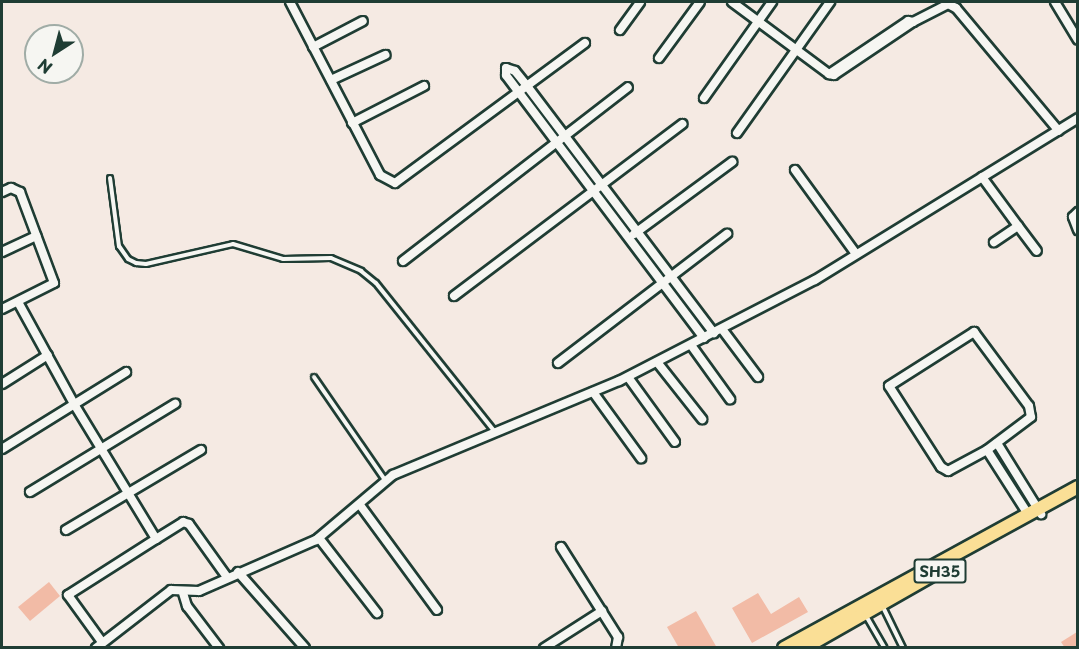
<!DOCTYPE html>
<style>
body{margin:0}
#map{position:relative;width:1079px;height:649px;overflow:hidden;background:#f5eae3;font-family:"Playpen Sans",sans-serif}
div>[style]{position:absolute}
.building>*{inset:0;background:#f2bba6}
.roads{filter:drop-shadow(2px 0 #1f3d34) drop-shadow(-2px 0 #1f3d34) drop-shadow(0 2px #1f3d34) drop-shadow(0 -2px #1f3d34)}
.service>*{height:4px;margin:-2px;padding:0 2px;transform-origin:2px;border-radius:2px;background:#f6f6f2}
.minor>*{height:8px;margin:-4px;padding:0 4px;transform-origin:4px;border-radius:4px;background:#f6f6f2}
.primary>*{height:12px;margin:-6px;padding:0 6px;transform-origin:6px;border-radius:6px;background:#fadf96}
span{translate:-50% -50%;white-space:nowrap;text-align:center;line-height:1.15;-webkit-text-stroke:4.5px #f6f6f2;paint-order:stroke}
.shield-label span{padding:2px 4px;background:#f6f6f2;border:2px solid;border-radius:4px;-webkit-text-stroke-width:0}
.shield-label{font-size:15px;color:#1f3d34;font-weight:700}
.frame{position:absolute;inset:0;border:3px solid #1f3d34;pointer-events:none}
.north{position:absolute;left:24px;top:24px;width:60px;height:60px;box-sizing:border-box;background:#f6f6f2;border:2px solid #a0aca6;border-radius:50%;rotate:216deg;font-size:16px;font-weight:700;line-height:24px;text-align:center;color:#1f3d34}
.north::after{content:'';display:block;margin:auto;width:21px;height:27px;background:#1f3d34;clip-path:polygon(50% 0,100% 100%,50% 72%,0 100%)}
</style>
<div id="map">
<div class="building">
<i style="clip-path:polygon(49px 582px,60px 596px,30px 621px,18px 607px)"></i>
<i style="clip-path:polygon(758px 593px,771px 614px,799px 597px,808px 612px,752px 643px,732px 608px)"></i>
<i style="clip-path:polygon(696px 611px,717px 648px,679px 648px,667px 627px)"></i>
<i style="clip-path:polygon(1077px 632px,1077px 648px,1065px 648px,1061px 642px)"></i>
</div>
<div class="roads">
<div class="service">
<i style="left:110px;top:178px;width:69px;rotate:82.5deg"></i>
<i style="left:119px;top:246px;width:16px;rotate:55deg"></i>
<i style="left:128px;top:259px;width:9px;rotate:27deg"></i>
<i style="left:136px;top:263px;width:10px;rotate:6deg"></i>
<i style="left:146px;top:264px;width:89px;rotate:-12.9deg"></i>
<i style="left:233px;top:244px;width:52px;rotate:16.7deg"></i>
<i style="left:283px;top:259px;width:48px;rotate:-1.2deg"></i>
<i style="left:331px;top:258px;width:33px;rotate:23deg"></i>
<i style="left:361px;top:271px;width:19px;rotate:39deg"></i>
<i style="left:376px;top:283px;width:191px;rotate:51.4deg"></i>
<i style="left:314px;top:377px;width:125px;rotate:55.4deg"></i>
<i style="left:882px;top:605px;width:48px;rotate:64deg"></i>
<i style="left:865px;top:614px;width:39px;rotate:60deg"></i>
</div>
<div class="minor">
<i style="left:290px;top:2px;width:195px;rotate:62.5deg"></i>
<i style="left:380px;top:175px;width:17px;rotate:28deg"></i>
<i style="left:395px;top:183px;width:236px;rotate:-36.4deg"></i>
<i style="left:732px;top:2px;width:121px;rotate:36.6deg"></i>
<i style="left:829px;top:74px;width:5px;rotate:11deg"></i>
<i style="left:834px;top:75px;width:95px;rotate:-33.9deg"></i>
<i style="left:913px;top:22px;width:5px;rotate:-169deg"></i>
<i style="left:908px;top:21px;width:95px;rotate:146.1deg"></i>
<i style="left:1055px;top:2px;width:44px;rotate:58.8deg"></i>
<i style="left:913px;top:22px;width:39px;rotate:-27deg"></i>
<i style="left:948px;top:4px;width:9px;rotate:27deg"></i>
<i style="left:956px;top:8px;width:160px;rotate:50.1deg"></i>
<i style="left:620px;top:30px;width:34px;rotate:-54deg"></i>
<i style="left:313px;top:47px;width:56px;rotate:-27.5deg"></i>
<i style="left:659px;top:58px;width:69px;rotate:-53.8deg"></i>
<i style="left:331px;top:80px;width:60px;rotate:-24.8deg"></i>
<i style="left:704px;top:98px;width:118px;rotate:-54.7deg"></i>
<i style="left:352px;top:123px;width:81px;rotate:-27.2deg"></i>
<i style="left:737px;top:133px;width:161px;rotate:-54.6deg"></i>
<i style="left:795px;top:170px;width:104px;rotate:54deg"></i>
<i style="left:982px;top:177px;width:61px;rotate:53.7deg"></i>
<i style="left:1018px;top:226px;width:29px;rotate:146deg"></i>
<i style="left:2px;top:192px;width:10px;rotate:-24deg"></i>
<i style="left:11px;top:188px;width:10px;rotate:24deg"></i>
<i style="left:20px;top:192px;width:97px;rotate:69.5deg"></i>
<i style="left:54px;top:283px;width:58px;rotate:153.4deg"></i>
<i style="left:1078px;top:212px;width:7px;rotate:135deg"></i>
<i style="left:1073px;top:217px;width:14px;rotate:69deg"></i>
<i style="left:1018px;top:226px;width:31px;rotate:53deg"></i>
<i style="left:634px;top:234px;width:122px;rotate:-36.3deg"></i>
<i style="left:2px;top:252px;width:38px;rotate:-25deg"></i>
<i style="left:403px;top:261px;width:284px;rotate:-37.7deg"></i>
<i style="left:454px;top:296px;width:286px;rotate:-37deg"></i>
<i style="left:18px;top:302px;width:116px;rotate:61.2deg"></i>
<i style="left:74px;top:404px;width:158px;rotate:58.7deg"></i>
<i style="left:156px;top:539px;width:32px;rotate:-32deg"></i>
<i style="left:183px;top:522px;width:6px;rotate:18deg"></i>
<i style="left:189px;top:524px;width:65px;rotate:54.4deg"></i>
<i style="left:722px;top:329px;width:60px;rotate:53.1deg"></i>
<i style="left:974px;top:332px;width:92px;rotate:53.4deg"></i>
<i style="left:1029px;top:406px;width:11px;rotate:80deg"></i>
<i style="left:1031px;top:417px;width:55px;rotate:143.1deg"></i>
<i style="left:987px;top:450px;width:44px;rotate:151.7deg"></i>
<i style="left:948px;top:471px;width:8px;rotate:-150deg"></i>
<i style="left:941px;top:467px;width:96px;rotate:-122.7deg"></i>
<i style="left:889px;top:386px;width:101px;rotate:-32.4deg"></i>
<i style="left:704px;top:338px;width:329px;rotate:-127deg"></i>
<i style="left:506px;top:75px;width:7px;rotate:-90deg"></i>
<i style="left:506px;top:68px;width:9px;rotate:18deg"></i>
<i style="left:515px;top:71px;width:19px;rotate:51deg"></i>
<i style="left:527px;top:86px;width:310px;rotate:52.9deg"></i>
<i style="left:691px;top:345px;width:67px;rotate:54.2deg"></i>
<i style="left:657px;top:362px;width:73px;rotate:51.7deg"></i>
<i style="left:558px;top:363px;width:213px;rotate:-37.4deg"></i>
<i style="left:628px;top:377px;width:80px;rotate:54.1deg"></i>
<i style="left:2px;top:384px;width:54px;rotate:-32.2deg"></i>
<i style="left:593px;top:392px;width:82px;rotate:54deg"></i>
<i style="left:997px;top:443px;width:84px;rotate:58.2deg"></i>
<i style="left:2px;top:449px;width:146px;rotate:-31.8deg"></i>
<i style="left:987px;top:450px;width:76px;rotate:57.4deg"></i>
<i style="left:30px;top:492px;width:170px;rotate:-31.3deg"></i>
<i style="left:360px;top:505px;width:130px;rotate:53.7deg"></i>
<i style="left:66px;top:530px;width:157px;rotate:-30.7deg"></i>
<i style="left:319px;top:538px;width:95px;rotate:52.3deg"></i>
<i style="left:561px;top:547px;width:107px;rotate:57.7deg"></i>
<i style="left:618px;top:637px;width:11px;rotate:100deg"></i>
<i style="left:238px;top:572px;width:101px;rotate:48.6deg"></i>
<i style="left:183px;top:593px;width:14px;rotate:73deg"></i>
<i style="left:187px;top:606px;width:53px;rotate:52.7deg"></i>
<i style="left:102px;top:642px;width:58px;rotate:-125.9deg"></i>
<i style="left:68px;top:595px;width:104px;rotate:-32.5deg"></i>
<i style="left:96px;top:648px;width:95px;rotate:-37.7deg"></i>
<i style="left:171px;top:590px;width:28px;rotate:2deg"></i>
<i style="left:199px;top:591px;width:128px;rotate:-23.6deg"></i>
<i style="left:316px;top:540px;width:101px;rotate:-40.2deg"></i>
<i style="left:393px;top:475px;width:245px;rotate:-22.6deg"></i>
<i style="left:619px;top:381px;width:220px;rotate:-27.3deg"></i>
<i style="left:815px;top:280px;width:309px;rotate:-31.6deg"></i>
<i style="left:544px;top:648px;width:69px;rotate:-32.5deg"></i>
</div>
<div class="primary">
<i style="left:784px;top:648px;width:335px;rotate:-28.7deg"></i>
<i style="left:804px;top:648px;width:153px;rotate:-29.7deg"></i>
</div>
</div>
<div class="shield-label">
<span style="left:940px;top:571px">SH35</span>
</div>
<div class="frame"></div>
<div class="north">N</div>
</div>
